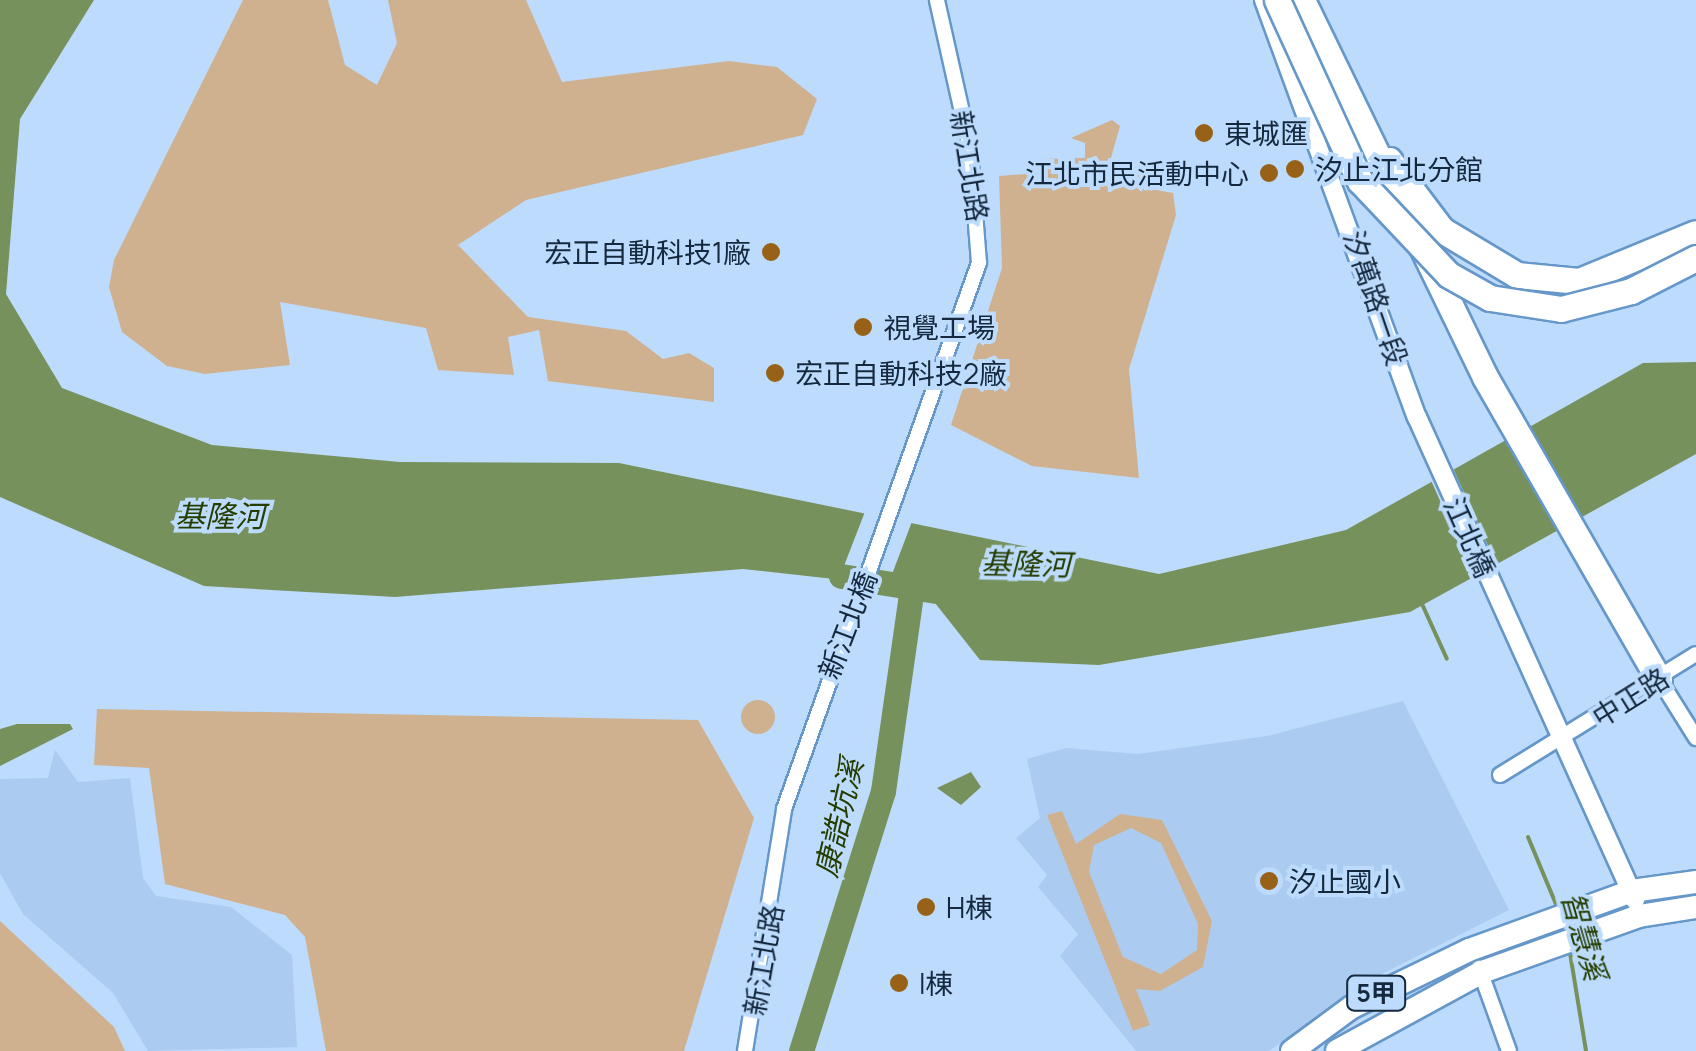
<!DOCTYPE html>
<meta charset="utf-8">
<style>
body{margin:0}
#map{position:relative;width:1696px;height:1051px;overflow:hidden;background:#bddbfc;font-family:Manrope,"Noto Sans TC",sans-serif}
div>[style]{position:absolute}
.built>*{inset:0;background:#abccf0}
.green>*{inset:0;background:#cfb190}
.round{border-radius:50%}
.water>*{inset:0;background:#77915c}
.pier>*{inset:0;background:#bddbfc}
.stream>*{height:4px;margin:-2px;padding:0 2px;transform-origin:2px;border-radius:2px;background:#77915c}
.river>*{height:25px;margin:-12.5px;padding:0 12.5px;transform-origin:12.5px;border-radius:12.5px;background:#77915c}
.roads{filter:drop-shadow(2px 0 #6597c9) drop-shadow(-2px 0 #6597c9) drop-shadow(0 2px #6597c9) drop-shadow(0 -2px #6597c9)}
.minor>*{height:14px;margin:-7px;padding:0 7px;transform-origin:7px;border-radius:7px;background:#fff}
.tertiary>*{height:18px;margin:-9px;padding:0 9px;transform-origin:9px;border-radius:9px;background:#fff}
.primary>*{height:22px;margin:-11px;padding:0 11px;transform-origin:11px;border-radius:11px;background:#fff}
.motorway>*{height:25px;margin:-12.5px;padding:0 12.5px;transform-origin:12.5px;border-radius:12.5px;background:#fff}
.bridges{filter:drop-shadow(2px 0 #6597c9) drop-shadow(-2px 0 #6597c9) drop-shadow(0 2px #6597c9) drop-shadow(0 -2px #6597c9)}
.motorway-bridge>*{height:25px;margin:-12.5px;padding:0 12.5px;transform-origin:12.5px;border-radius:12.5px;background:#fff}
.dots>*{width:28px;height:28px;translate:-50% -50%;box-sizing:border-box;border:5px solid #bddbfc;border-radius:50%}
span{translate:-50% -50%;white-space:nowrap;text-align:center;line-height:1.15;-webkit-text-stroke:8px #bddbfc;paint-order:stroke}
.shield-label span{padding:2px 8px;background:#bddbfc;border:2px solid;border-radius:8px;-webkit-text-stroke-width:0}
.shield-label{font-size:25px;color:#15293e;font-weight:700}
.poi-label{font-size:28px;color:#15293e}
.left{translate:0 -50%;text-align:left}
.right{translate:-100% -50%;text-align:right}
.street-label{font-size:28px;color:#15293e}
.water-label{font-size:30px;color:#253e00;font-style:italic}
</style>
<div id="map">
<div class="built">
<i style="clip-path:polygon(1403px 701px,1509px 910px,1374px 978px,1269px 1051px,1136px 1051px,1060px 956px,1078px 934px,1038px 887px,1047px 875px,1016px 838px,1040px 818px,1027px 759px,1066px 748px,1138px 754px,1267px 736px)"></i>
<i style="clip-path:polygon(55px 750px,78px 782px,130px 778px,143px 878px,156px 896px,231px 907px,292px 955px,297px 1047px,148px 1051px,113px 993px,23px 914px,0 873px,0 779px,48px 778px)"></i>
</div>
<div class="green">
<i style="clip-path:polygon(243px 0,328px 0,345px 65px,377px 85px,397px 43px,388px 0,526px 0,562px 82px,729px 61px,777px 67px,817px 99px,803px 135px,526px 200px,458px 245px,528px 317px,626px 331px,663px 359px,689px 353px,714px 368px,714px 402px,548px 381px,539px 330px,508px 337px,514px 375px,438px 370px,426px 328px,280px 302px,290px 365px,205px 374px,167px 366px,122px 332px,109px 287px,114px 260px)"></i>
<i style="clip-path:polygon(1112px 120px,1120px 126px,1111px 158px,1139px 174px,1140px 187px,1173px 193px,1176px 215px,1129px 369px,1139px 478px,1032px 466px,951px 425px,1002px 268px,999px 176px,1040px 173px,1040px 159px,1085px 158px,1085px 143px,1071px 138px)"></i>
<i class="round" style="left:741px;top:700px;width:34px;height:34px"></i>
<i style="clip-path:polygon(97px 709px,698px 720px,754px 818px,684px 1051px,326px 1051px,305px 937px,285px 915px,165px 884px,149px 768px,94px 765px)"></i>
<i style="clip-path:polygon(evenodd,1062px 811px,1076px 844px,1120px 814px,1162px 820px,1212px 921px,1203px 967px,1160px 991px,1136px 989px,1150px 1025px,1133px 1031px,1047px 815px,1062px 811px,1131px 828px,1161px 843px,1198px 924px,1197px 950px,1161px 974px,1123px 957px,1089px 872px,1094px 845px,1131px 828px)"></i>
<i style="clip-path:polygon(0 921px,114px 1027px,125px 1051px,0 1051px)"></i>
</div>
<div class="water">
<i style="clip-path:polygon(0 0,94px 0,20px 119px,6px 294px,62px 388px,212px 445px,400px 462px,619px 463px,1159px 574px,1346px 530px,1643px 363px,1696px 362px,1696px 454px,1410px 612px,1099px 665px,980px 660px,924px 589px,743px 569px,395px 597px,204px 586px,0 497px)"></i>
<i style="clip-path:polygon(17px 724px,70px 724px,73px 729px,0 766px,0 729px)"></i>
<i style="clip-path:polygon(971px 772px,981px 787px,961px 805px,937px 788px)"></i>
</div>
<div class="pier">
<i style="clip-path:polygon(1452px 466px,1499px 570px,1476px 582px,1430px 478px)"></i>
<i style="clip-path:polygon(866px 509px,913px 519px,886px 590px,837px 584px)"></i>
</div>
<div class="stream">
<i style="left:1422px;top:604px;width:60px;rotate:65.6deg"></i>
<i style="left:1528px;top:837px;width:78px;rotate:67.4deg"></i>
<i style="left:1556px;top:903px;width:25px;rotate:-11deg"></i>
<i style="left:1569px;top:947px;width:105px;rotate:80.7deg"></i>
</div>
<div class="river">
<i style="left:841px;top:576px;width:123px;rotate:8.9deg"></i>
<i style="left:801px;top:1051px;width:273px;rotate:-72.5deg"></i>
<i style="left:883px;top:791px;width:199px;rotate:-81.9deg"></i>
</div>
<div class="roads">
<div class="minor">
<i style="left:1659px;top:679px;width:70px;rotate:57.9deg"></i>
<i style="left:1500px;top:775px;width:230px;rotate:-31.7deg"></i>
<i style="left:1479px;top:968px;width:88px;rotate:70.1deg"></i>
<i style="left:745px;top:1051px;width:245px;rotate:-80.8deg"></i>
<i style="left:784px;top:809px;width:580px;rotate:-70.35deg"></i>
<i style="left:979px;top:263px;width:115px;rotate:-94.5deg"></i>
<i style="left:970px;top:148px;width:152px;rotate:-102.6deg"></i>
</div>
<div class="tertiary">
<i style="left:1264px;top:0;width:444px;rotate:69.9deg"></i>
<i style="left:1417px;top:417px;width:530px;rotate:65.71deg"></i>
</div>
<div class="primary">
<i style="left:1292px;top:1051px;width:74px;rotate:-36.3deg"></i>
<i style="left:1352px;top:1007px;width:130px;rotate:-26deg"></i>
<i style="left:1469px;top:950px;width:173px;rotate:-19.9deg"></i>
<i style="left:1632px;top:891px;width:65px;rotate:-8deg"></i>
<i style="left:1337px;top:1051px;width:165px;rotate:-28.6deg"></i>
<i style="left:1482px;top:972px;width:167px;rotate:-19.6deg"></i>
<i style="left:1639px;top:916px;width:58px;rotate:-9deg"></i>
</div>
<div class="motorway">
<i style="left:1302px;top:0;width:419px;rotate:64.1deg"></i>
<i style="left:1485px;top:377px;width:349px;rotate:60.1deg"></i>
<i style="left:1389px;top:160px;width:88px;rotate:52.9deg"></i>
<i style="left:1442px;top:230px;width:87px;rotate:31deg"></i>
<i style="left:1517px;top:275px;width:62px;rotate:5.5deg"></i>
<i style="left:1579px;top:281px;width:126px;rotate:-22.3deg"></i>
</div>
</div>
<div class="bridges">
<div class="motorway-bridge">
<i style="left:1277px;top:0;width:199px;rotate:65.4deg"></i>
<i style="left:1360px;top:181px;width:129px;rotate:46.6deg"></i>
<i style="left:1449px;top:275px;width:47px;rotate:29.3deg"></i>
<i style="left:1490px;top:298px;width:72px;rotate:8.8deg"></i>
<i style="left:1561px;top:309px;width:72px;rotate:-14.4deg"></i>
<i style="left:1631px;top:291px;width:73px;rotate:-26.9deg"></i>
</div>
</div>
<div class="dots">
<i style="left:1204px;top:133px;background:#976218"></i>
<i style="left:1295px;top:169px;background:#976218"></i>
<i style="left:1269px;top:173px;background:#976218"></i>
<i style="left:771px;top:252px;background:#976218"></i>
<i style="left:863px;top:327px;background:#976218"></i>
<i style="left:775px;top:373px;background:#976218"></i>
<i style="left:1269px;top:881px;background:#976218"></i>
<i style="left:926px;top:907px;background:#976218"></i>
<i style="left:899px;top:983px;background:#976218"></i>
</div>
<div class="shield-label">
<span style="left:1376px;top:993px">5甲</span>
</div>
<div class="poi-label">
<span class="left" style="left:1224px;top:133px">東城匯</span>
<span class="left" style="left:1315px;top:169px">汐止江北分館</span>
<span class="right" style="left:1249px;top:173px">江北市民活動中心</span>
<span class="right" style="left:751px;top:252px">宏正自動科技1廠</span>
<span class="left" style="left:883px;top:327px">視覺工場</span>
<span class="left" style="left:795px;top:373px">宏正自動科技2廠</span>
<span class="left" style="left:1289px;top:881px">汐止國小</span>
<span class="left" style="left:946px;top:907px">H棟</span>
<span class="left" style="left:919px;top:983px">I棟</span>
</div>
<div class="street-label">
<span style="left:970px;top:166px;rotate:81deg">新江北路</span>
<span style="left:1376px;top:298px;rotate:71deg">汐萬路一段</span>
<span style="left:1470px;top:537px;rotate:66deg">江北橋</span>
<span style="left:847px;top:625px;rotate:-69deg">新江北橋</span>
<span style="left:1630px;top:697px;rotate:-32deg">中正路</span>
<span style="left:763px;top:960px;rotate:-80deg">新江北路</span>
</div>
<div class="water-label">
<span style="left:220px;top:516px">基隆河</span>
<span style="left:1026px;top:564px;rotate:1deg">基隆河</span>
<span style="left:839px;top:818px;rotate:-77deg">康誥坑溪</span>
<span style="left:1584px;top:936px;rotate:74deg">智慧溪</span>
</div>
</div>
